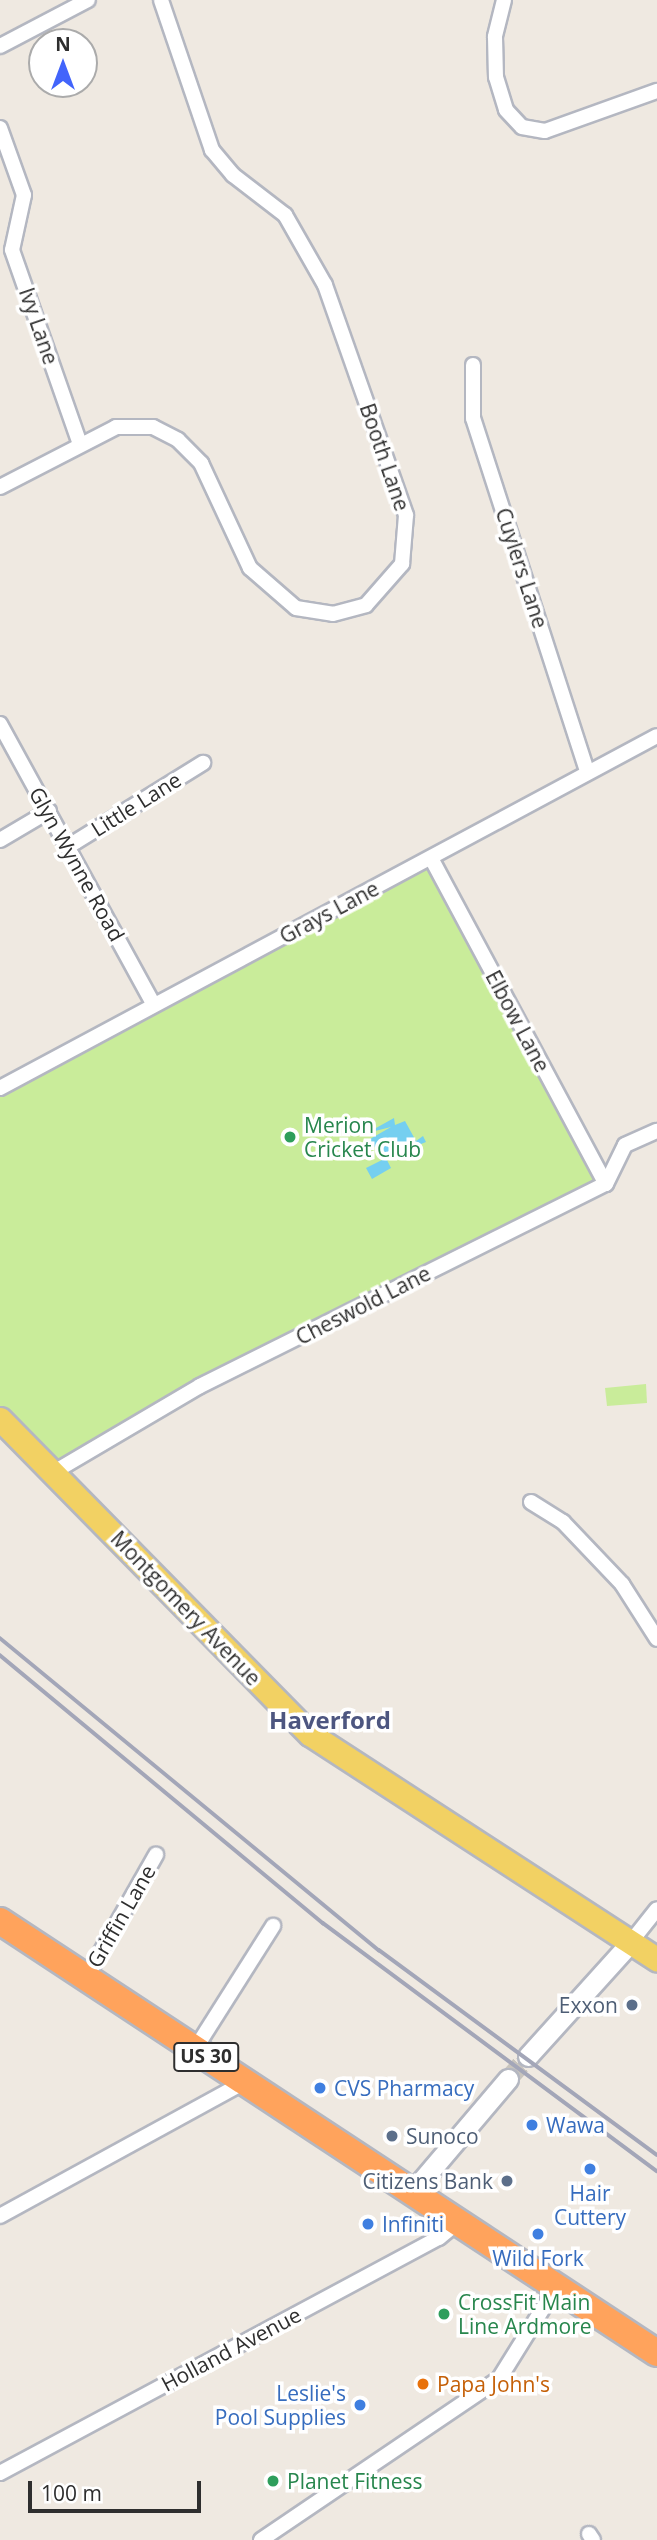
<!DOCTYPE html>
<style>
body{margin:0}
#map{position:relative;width:657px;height:2540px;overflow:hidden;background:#efe9e1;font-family:"Open Sans",sans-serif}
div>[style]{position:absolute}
.pitch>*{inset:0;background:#c9ec9a}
.water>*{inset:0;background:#75cff0}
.street-tunnel>*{height:14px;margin-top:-7px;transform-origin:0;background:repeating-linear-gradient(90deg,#c8c4bd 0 14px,transparent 0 21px)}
.secondary-tunnel>*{height:19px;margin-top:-9.5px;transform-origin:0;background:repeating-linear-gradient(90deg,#c8c4bd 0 19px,transparent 0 29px)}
.roads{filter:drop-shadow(2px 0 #b4b7c1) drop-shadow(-2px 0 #b4b7c1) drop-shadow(0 2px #b4b7c1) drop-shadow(0 -2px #b4b7c1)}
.street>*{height:14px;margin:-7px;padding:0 7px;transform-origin:7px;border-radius:7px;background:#fff}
.secondary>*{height:19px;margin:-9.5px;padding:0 9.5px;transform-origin:9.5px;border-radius:9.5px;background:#fff}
.primary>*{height:23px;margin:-11.5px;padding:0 11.5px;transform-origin:11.5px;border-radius:11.5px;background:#f2d163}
.highway>*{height:26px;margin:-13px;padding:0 13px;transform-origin:13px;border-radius:13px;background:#ffa35c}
.rail>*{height:3.5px;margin:-1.75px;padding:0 1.75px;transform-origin:1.75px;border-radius:1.75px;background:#a3a6b8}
.dots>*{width:19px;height:19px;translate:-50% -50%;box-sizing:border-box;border:4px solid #fff;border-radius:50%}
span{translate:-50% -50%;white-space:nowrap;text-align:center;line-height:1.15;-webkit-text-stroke:7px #fff;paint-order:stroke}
.shield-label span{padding:2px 5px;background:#fff;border:2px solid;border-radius:5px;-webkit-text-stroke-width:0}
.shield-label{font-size:19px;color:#2e2e2e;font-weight:700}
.street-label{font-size:21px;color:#2e2e2e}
.leisure-label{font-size:21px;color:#27864d}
.left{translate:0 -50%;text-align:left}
.service-label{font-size:21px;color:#4e5e75}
.right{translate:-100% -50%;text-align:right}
.shop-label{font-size:21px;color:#366cbe}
.food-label{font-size:21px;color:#c56008}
.quarter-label{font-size:24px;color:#4d5680;font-weight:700}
.north{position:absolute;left:28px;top:28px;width:70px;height:70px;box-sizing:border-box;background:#fff;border:2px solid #ababab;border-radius:50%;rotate:0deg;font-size:19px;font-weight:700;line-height:28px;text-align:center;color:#2e2e2e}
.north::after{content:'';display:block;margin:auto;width:24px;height:32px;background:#4264fb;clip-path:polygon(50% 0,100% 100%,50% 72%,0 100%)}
.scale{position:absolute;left:28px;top:2481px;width:173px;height:32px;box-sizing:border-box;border:4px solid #2e2e2e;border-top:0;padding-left:9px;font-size:21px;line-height:24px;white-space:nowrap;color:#2e2e2e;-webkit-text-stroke:5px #fff;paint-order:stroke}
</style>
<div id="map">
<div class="pitch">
<i style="clip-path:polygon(431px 858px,606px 1184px,200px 1386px,54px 1472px,0 1418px,0 1090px)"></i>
<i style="clip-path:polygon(646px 1384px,647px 1403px,607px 1406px,605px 1388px)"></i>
</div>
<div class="water">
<i style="clip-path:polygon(394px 1118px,395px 1125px,405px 1121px,416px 1141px,423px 1136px,426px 1142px,386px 1158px,391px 1168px,372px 1179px,366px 1168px,382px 1160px,370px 1139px,391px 1127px,367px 1133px)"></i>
</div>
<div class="street-tunnel">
<i style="left:508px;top:2079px;width:30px;rotate:-49deg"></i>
</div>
<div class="secondary-tunnel">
<i style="left:508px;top:2079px;width:30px;rotate:-49deg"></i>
</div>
<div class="roads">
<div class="street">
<i style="left:504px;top:0;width:38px;rotate:104deg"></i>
<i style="left:495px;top:37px;width:40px;rotate:88.6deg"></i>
<i style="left:496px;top:77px;width:34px;rotate:73deg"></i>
<i style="left:506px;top:110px;width:23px;rotate:47deg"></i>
<i style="left:522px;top:127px;width:23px;rotate:10deg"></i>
<i style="left:545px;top:131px;width:119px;rotate:-19.7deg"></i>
<i style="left:0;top:46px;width:99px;rotate:-27.6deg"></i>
<i style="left:0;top:128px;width:71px;rotate:70.3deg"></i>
<i style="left:24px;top:195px;width:56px;rotate:102.3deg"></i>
<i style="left:12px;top:250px;width:206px;rotate:70.7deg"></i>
<i style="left:473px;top:365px;width:53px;rotate:90deg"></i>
<i style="left:473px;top:418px;width:370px;rotate:72.1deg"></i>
<i style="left:0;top:487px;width:131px;rotate:-27.3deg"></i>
<i style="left:116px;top:427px;width:37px"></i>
<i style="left:153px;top:427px;width:28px;rotate:27deg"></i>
<i style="left:178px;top:440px;width:33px;rotate:45deg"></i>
<i style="left:201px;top:463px;width:116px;rotate:65deg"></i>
<i style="left:250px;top:568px;width:61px;rotate:41deg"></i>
<i style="left:296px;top:608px;width:37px;rotate:9deg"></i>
<i style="left:333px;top:614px;width:34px;rotate:-15deg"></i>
<i style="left:366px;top:605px;width:55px;rotate:-48.7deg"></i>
<i style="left:402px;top:564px;width:49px;rotate:-85.3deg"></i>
<i style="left:406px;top:515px;width:244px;rotate:-109.4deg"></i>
<i style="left:325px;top:285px;width:81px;rotate:-119.7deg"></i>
<i style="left:285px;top:215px;width:66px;rotate:-142.4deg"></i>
<i style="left:233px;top:175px;width:33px;rotate:-130deg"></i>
<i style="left:212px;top:150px;width:158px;rotate:-108.8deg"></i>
<i style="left:0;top:724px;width:320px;rotate:61.3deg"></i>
<i style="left:0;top:840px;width:57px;rotate:-30.6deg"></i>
<i style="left:69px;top:846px;width:158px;rotate:-31.8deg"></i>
<i style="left:431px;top:858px;width:370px;rotate:61.8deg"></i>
<i style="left:0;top:1088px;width:745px;rotate:-28.18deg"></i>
<i style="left:54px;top:1472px;width:169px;rotate:-30.5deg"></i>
<i style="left:200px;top:1386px;width:453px;rotate:-26.5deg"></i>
<i style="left:606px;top:1184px;width:43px;rotate:-64deg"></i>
<i style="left:625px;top:1145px;width:35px;rotate:-24deg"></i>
<i style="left:531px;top:1502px;width:38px;rotate:32deg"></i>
<i style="left:563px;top:1522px;width:86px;rotate:46.4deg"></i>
<i style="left:622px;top:1584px;width:65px;rotate:57.5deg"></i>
<i style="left:630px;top:1943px;width:43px;rotate:-51.5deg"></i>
<i style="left:86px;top:1978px;width:142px;rotate:-60.4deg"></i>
<i style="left:195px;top:2049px;width:146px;rotate:-57.6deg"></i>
<i style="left:0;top:2216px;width:279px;rotate:-28.7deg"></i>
<i style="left:0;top:2473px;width:498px;rotate:-28.2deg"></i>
<i style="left:439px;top:2238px;width:26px;rotate:-40deg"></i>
<i style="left:589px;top:2534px;width:7px;rotate:56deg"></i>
<i style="left:261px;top:2540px;width:287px;rotate:-34.1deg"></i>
<i style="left:499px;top:2379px;width:110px;rotate:-58.1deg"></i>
</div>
<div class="secondary">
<i style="left:528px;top:2056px;width:152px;rotate:-47.9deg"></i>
<i style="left:413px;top:2191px;width:147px;rotate:-49.7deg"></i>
</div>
<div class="primary">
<i style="left:0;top:1419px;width:442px;rotate:45.5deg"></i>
<i style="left:310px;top:1734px;width:414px;rotate:33deg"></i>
</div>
<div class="highway">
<i style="left:0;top:1921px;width:786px;rotate:33.33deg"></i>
</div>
</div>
<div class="rail">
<i style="left:0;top:1638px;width:491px;rotate:39.5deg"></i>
<i style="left:379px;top:1950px;width:345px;rotate:36.4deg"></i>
<i style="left:0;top:1655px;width:420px;rotate:39.7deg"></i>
<i style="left:323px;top:1923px;width:416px;rotate:36.6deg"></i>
</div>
<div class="dots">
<i style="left:290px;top:1137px;background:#2e9e5b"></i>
<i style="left:632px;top:2005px;background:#5c6f8a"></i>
<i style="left:320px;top:2088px;background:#3f7fe0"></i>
<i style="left:532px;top:2125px;background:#3f7fe0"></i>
<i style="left:392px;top:2136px;background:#5c6f8a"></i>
<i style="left:590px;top:2169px;background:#3f7fe0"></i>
<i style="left:507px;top:2181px;background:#5c6f8a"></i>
<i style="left:368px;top:2224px;background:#3f7fe0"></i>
<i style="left:538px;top:2234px;background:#3f7fe0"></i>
<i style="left:444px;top:2314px;background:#2e9e5b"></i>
<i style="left:423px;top:2384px;background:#e8710a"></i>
<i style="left:360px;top:2405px;background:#3f7fe0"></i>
<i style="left:273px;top:2481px;background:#2e9e5b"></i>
</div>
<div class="shield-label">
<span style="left:206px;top:2057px">US 30</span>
</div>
<div class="street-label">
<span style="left:39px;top:326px;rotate:71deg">Ivy Lane</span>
<span style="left:385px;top:457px;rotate:71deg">Booth Lane</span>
<span style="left:522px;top:568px;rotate:72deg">Cuylers Lane</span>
<span style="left:136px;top:804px;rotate:-32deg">Little Lane</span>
<span style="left:77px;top:864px;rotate:61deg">Glyn Wynne Road</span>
<span style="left:329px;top:912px;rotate:-28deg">Grays Lane</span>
<span style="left:518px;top:1021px;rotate:62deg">Elbow Lane</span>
<span style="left:363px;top:1305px;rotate:-27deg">Cheswold Lane</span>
<span style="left:186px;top:1608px;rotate:46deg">Montgomery Avenue</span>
<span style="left:121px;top:1916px;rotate:-60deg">Griffin Lane</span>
<span style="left:231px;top:2349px;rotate:-28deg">Holland Avenue</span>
</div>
<div class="leisure-label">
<span class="left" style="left:304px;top:1137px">Merion<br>Cricket Club</span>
<span class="left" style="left:458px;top:2314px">CrossFit Main<br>Line Ardmore</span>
<span class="left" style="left:287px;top:2481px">Planet Fitness</span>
</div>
<div class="service-label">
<span class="right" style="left:618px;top:2005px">Exxon</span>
<span class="left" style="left:406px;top:2136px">Sunoco</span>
<span class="right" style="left:493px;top:2181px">Citizens Bank</span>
</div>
<div class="shop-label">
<span class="left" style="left:334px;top:2088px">CVS Pharmacy</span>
<span class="left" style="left:546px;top:2125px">Wawa</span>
<span style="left:590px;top:2205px">Hair<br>Cuttery</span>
<span class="left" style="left:382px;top:2224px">Infiniti</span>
<span style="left:538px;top:2258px">Wild Fork</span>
<span class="right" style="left:346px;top:2405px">Leslie's<br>Pool Supplies</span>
</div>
<div class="food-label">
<span class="left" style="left:437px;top:2384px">Papa John's</span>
</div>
<div class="quarter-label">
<span style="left:330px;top:1720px">Haverford</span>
</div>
<div class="north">N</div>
<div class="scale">100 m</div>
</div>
